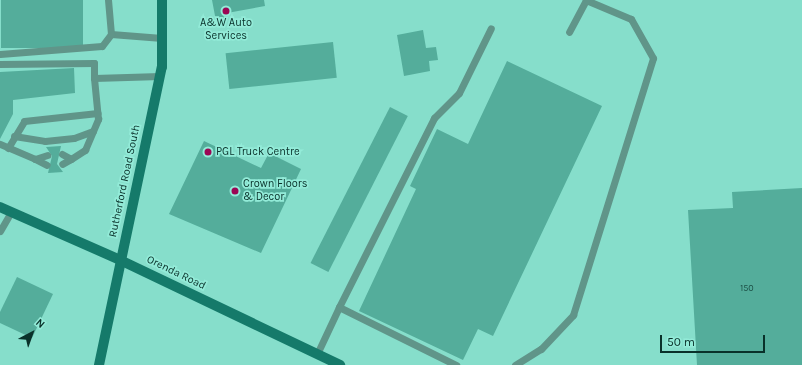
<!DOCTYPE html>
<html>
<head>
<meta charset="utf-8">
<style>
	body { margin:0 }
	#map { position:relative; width:802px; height:365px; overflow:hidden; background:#86decb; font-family:Karla,sans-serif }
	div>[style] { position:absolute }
	.building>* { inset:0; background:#54ad9b; transform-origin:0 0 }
	.lane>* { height:7px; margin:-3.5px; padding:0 3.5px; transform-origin:3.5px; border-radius:3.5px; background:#609589 }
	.secondary>* { height:10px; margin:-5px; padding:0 5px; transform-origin:5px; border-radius:5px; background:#157a6a }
	.dots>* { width:11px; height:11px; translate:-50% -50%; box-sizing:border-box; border:2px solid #93ebd8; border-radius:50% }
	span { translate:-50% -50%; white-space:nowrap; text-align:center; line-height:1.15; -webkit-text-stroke:3.5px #93ebd8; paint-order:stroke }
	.number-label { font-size:9px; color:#1c5046 }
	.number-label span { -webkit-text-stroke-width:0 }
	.poi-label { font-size:11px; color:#09312a }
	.left { translate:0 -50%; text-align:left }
	.street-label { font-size:11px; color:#09312a }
	.north { position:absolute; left:12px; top:313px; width:40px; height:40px; -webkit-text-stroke:3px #93ebd8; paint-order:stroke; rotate:41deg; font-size:11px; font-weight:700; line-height:16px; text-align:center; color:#09312a }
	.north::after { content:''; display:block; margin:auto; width:14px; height:18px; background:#09312a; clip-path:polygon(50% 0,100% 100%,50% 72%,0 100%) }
	.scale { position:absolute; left:660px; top:335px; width:105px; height:18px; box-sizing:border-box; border:2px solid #09312a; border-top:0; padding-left:5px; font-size:12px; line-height:14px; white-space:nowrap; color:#09312a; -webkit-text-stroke:3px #93ebd8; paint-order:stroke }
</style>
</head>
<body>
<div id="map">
	<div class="building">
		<div style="left:1px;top:0;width:82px;height:48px"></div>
		<div style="clip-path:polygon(212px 0,264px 0,265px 6px,227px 13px,228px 18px,216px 21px)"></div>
		<div style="clip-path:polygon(423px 30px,426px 48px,436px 47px,438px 60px,429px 61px,430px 71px,404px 76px,397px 35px)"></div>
		<div style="left:333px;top:42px;width:36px;height:108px;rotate:84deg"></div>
		<div style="clip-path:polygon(507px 61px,602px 106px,493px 336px,478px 329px,463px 360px,359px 311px,416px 189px,410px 186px,437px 129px,468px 144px)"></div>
		<div style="clip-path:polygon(74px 68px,75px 93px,13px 100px,13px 114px,0 139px,0 72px)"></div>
		<div style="left:390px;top:107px;width:20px;height:175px;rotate:27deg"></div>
		<div style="clip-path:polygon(204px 141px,261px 168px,269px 153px,301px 169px,261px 253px,169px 214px)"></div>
		<div style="clip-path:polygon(61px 146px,57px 164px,63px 172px,48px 173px,52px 156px,46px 147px)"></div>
		<div style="clip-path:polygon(802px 188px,802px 365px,697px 365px,688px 210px,733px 208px,732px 192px)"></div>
		<div style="clip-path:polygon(17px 277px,53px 294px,32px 338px,0 323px,0 312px)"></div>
	</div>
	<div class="lane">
		<div style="left:111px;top:34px;width:51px;rotate:4.5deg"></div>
		<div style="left:0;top:54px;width:102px;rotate:-4.5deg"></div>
		<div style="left:102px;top:46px;width:15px;rotate:-53deg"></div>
		<div style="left:111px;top:34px;width:34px;rotate:-95deg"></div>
		<div style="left:0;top:64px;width:94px;rotate:-0.6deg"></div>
		<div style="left:94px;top:63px;width:15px;rotate:90deg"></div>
		<div style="left:14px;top:136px;width:31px;rotate:9deg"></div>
		<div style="left:45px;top:141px;width:29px;rotate:-6deg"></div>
		<div style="left:74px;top:138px;width:20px;rotate:-20deg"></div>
		<div style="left:0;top:144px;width:38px;rotate:23deg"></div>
		<div style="left:35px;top:159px;width:13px;rotate:-18deg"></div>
		<div style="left:8px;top:148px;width:31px;rotate:-59deg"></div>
		<div style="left:24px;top:121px;width:74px;rotate:-6.2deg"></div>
		<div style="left:62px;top:154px;width:10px;rotate:29deg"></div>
		<div style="left:71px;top:159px;width:10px;rotate:151deg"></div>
		<div style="left:35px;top:159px;width:13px;rotate:27deg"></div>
		<div style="left:71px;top:159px;width:17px;rotate:-33deg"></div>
		<div style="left:85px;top:150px;width:34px;rotate:-67deg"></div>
		<div style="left:98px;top:119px;width:41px;rotate:-95.6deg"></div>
		<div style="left:94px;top:78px;width:66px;rotate:-1.7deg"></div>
		<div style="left:0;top:231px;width:22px;rotate:-60deg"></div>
		<div style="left:339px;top:307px;width:212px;rotate:-63.3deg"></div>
		<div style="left:434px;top:118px;width:35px;rotate:-45deg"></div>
		<div style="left:459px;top:93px;width:72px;rotate:-63.8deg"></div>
		<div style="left:317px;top:354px;width:52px;rotate:-64.9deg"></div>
		<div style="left:339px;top:307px;width:131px;rotate:26.4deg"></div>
		<div style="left:515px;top:365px;width:31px;rotate:-32deg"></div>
		<div style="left:541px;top:349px;width:47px;rotate:-46.7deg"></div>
		<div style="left:573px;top:315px;width:269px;rotate:-72.7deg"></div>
		<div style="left:653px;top:58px;width:45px;rotate:-119.4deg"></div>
		<div style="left:631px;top:19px;width:49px;rotate:-157.1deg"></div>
		<div style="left:586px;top:0;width:36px;rotate:118deg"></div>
	</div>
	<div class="secondary">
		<div style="left:0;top:207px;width:131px;rotate:23.8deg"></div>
		<div style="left:120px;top:260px;width:244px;rotate:25.5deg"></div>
		<div style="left:99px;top:365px;width:305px;rotate:-78.1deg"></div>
		<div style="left:162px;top:67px;width:67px;rotate:-90deg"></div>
	</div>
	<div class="dots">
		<div style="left:226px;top:11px;background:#9b0654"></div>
		<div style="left:208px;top:152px;background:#9b0654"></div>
		<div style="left:235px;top:191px;background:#9b0654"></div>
	</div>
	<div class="number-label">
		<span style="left:747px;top:288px">150</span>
	</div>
	<div class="poi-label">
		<span style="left:226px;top:30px">A&amp;W Auto<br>Services</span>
		<span class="left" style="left:216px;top:152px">PGL Truck Centre</span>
		<span class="left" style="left:243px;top:191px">Crown Floors<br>&amp; Decor</span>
	</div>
	<div class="street-label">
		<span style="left:125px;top:181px;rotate:-78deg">Rutherford Road South</span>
		<span style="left:176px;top:273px;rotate:26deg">Orenda Road</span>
	</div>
	<div class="north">N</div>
	<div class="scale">50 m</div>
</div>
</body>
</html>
